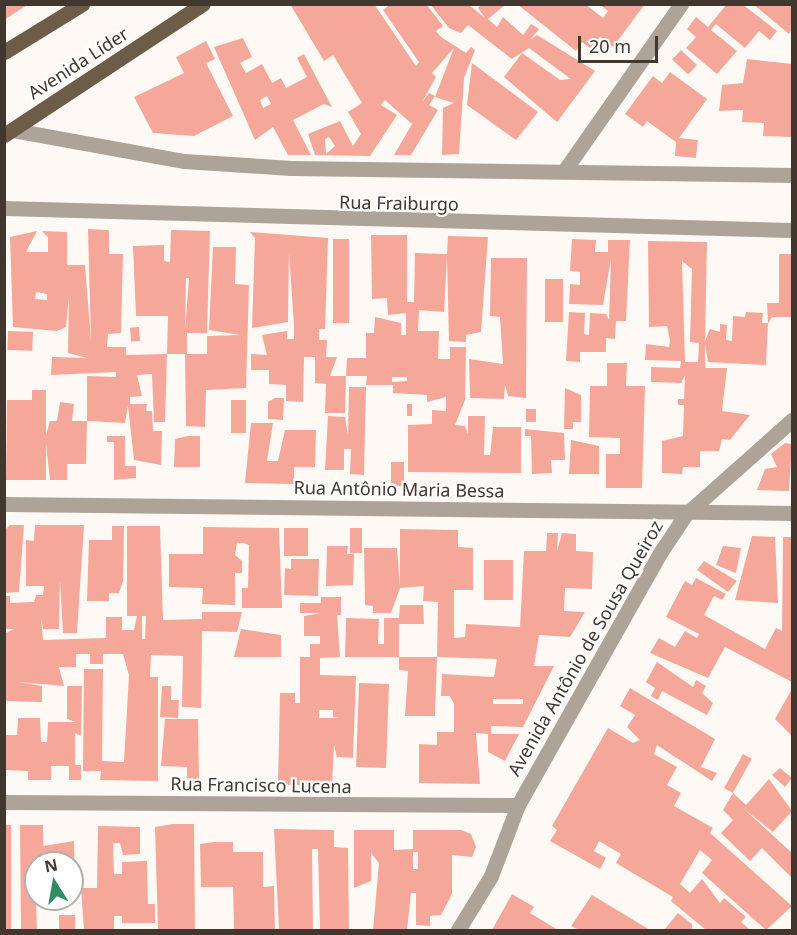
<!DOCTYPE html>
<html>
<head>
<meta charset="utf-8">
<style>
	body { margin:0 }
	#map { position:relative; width:797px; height:935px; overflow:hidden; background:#fff9f5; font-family:"Noto Sans",sans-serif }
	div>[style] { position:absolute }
	.building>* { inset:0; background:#f5a799; transform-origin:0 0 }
	.minor>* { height:15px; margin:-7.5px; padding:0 7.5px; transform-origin:7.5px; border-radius:7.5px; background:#ada398 }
	.primary>* { height:15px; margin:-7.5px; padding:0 7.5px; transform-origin:7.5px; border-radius:7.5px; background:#6d5c48 }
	span { translate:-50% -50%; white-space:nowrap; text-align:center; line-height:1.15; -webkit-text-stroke:4.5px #fff; paint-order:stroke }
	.street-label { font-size:18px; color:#42372e }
	.frame { position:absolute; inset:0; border:6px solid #42372e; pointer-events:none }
	.north { position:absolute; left:24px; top:851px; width:60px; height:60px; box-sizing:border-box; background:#fff; border:2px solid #b3afab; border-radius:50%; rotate:349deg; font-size:16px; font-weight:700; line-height:24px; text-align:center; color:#42372e }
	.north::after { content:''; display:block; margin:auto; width:21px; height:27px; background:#318d64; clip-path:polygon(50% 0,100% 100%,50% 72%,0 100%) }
	.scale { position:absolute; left:578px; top:36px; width:80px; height:27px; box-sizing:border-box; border:3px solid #42372e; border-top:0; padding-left:8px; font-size:18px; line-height:21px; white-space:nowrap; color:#42372e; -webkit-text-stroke:4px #fff; paint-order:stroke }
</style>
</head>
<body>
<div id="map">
	<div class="building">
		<div style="clip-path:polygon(4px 4px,29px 4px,4px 20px)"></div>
		<div style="clip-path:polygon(evenodd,290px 4px,374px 4px,416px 66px,419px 62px,383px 10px,391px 4px,426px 4px,443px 26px,436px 31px,441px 37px,466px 53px,471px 47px,475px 50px,464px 78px,459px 154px,442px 155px,443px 108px,454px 103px,435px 97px,454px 48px,432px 73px,436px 77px,422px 102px,429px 93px,435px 96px,429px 105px,438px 110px,411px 155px,394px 155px,412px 124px,385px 100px,381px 105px,397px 115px,370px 156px,315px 155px,308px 134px,340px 121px,353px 146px,361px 134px,348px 112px,362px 103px,333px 55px,324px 61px,290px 4px,329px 137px,335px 146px,326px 154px,325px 139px,329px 137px)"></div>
		<div style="clip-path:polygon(430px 4px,468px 4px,485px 18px,478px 8px,482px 4px,506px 4px,488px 19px,497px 27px,503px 17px,523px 35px,531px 24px,539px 29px,530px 40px,537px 35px,595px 71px,557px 122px,504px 77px,522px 53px,560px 80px,571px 79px,529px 48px,512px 59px,468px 25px,461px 33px,449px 28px)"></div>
		<div style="clip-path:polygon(517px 4px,585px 4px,603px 18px,608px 11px,599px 4px,645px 4px,613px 47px,600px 37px,590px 48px,582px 42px,576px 51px)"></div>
		<div style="clip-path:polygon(727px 4px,742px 4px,777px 31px,770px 40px,759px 31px,745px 48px,716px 24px,711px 30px,737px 51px,717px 74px,686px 48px,696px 37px,687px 29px,696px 17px,708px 27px)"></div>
		<div style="clip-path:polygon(753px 4px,792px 4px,792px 29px,789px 34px)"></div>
		<div style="clip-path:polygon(evenodd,243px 38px,252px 57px,240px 63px,246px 73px,262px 64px,272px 83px,281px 78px,286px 88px,307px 77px,297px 58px,304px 54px,332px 107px,324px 104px,293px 120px,311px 155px,288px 155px,273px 127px,255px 140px,214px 47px,243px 38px,267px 96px,271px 104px,263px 108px,260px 100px,267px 96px)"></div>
		<div style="clip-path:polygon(206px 41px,215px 59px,206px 63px,233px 116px,194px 136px,153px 133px,134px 97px,184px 73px,176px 57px)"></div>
		<div style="left:681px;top:50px;width:22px;height:13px;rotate:43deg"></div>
		<div style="clip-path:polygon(747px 59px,792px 64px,792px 137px,763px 136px,764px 123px,742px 122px,743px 110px,719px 111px,722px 85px,743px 83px)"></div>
		<div style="clip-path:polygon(472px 63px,538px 112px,516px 140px,467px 105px)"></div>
		<div style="clip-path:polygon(670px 72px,707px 99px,679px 138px,698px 140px,696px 158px,675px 156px,676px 142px,647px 121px,643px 127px,625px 114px,653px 76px,662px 83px)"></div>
		<div style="clip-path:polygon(evenodd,88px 229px,109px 230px,109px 254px,123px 254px,121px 333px,108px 334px,107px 347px,126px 347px,126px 355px,167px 354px,165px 422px,154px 422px,152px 374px,137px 375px,142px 396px,130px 397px,130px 404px,147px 404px,146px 411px,152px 411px,153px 431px,162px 431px,161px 465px,134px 460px,128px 406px,125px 423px,87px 421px,87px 376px,116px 377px,116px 372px,51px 375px,52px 357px,87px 358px,68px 353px,69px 296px,66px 327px,57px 331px,13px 327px,10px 237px,37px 231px,26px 252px,48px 252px,48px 237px,42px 231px,67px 232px,67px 265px,85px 265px,91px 341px,88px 229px,36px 292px,47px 294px,47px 300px,35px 299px,36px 292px)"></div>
		<div style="clip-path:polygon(evenodd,171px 230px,210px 231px,207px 333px,187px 333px,187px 354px,167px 354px,168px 316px,136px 316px,133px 246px,164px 245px,164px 261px,170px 262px,171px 230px,186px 278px,189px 278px,185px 330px,186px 278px)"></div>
		<div style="clip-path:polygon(250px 232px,328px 238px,325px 329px,319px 329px,319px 340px,327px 340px,326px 357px,337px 357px,330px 376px,346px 376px,345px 413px,325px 413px,326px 384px,315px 383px,315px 357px,304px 357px,303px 402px,286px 401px,286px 385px,269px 384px,269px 370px,251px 370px,251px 354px,267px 355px,262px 335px,287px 331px,287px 339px,294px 339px,294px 325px,289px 253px,288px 322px,252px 328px,255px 238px)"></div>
		<div style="clip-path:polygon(evenodd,371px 235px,407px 235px,407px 302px,414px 302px,415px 253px,447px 254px,448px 236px,488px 237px,481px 332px,466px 335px,466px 342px,449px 341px,447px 257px,444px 312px,419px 310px,418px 331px,439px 331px,438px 359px,450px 359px,450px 347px,466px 347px,465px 400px,455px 425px,465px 426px,468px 434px,468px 416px,485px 416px,484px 455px,490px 455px,493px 427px,521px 427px,521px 473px,408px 472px,408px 425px,432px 424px,432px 410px,446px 411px,446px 397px,427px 402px,427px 395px,393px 393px,393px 385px,366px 385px,367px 376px,346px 376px,347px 358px,366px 358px,366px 333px,374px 333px,375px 317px,401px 323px,401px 335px,406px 335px,406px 313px,388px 315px,387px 298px,372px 299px,371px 235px,392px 377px,407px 377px,407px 381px,392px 382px,392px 377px)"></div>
		<div style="left:333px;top:239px;width:16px;height:84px"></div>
		<div style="clip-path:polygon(572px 239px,596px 240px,595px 252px,608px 252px,608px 240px,630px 240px,626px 321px,616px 321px,615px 339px,606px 338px,606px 352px,580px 352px,580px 362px,566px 361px,569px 312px,585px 313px,584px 334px,589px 335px,590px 313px,606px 314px,609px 320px,611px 259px,603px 305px,569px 304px,570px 284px,580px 285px,580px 272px,570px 271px)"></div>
		<div style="clip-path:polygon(evenodd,648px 241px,707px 242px,705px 341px,710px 329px,720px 332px,720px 324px,727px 325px,726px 340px,732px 341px,733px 316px,745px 317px,746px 312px,763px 313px,762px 323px,768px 323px,766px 365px,708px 362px,705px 344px,705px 368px,727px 368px,722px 411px,750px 415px,730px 440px,722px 439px,719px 451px,700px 451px,700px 467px,683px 467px,682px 474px,662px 473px,662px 441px,683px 436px,684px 405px,678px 405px,678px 399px,684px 399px,685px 376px,681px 383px,651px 382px,651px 367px,680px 368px,681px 361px,645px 360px,646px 344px,669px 347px,670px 340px,667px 326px,649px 327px,648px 241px,682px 261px,692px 269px,690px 342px,699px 343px,698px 362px,685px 362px,682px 261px)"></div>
		<div style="clip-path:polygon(213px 247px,236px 247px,235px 284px,249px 285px,246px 388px,206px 390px,205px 427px,186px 426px,185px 354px,207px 354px,207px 336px,240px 335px,209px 330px)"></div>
		<div style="clip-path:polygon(779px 254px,792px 254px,792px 317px,772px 317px,768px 324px,767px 303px,779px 303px)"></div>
		<div style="clip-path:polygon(491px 258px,527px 258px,526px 398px,508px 396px,505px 385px,504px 399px,470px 398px,469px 359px,503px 364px,500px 317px,490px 316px)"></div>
		<div style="left:545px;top:279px;width:18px;height:43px"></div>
		<div style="left:139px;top:327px;width:14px;height:9px;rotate:86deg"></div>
		<div style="left:8px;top:331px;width:25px;height:19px;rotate:2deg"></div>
		<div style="clip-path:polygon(607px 363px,627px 363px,626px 386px,645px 386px,642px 488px,606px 488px,606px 454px,620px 454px,620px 438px,589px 437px,590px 386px,607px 386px)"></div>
		<div style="clip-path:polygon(349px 387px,366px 387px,364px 475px,350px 474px,351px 449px,344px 449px,344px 470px,325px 470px,328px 416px,345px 417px,348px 435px)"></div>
		<div style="clip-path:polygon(565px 388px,581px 395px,581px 422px,573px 422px,573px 429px,564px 429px)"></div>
		<div style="clip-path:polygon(32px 390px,46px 390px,46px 435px,50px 421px,57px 421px,60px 402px,74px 404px,72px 421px,87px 421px,86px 464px,67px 464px,67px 480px,50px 480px,46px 444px,46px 480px,6px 480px,7px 400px,32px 400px)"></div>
		<div style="clip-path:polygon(275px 398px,284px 398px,283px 420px,268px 419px,268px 402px)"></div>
		<div style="left:231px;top:400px;width:15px;height:33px"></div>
		<div style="left:407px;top:404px;width:5px;height:12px"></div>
		<div style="left:526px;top:409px;width:10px;height:13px"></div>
		<div style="clip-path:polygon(251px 423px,273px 423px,267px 461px,278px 461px,285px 430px,316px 430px,315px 467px,294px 467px,294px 484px,245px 483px)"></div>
		<div style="clip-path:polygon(525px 429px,564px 433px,565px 460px,551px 460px,552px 473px,532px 474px,531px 436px,525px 436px)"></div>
		<div style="clip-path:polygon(107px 436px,125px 436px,125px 466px,136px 466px,136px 478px,114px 480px,114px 442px,107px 442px)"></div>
		<div style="clip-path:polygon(188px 436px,200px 436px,200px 467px,174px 467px,175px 439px)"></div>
		<div style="clip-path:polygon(571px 440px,599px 446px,599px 474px,569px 474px)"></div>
		<div style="clip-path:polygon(785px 443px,792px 444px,789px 491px,757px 490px,765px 469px,777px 467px,771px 454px)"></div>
		<div style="left:391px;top:462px;width:13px;height:24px"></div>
		<div style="clip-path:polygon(10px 525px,24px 525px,19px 592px,4px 593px,5px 530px)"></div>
		<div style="clip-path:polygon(evenodd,35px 525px,84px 525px,77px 633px,63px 633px,60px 580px,59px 629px,43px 629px,41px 617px,43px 640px,106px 638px,106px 617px,122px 617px,122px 630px,134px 630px,137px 616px,127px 616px,127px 526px,160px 526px,163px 620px,202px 619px,202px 612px,242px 612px,237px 632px,202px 631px,201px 708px,182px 707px,183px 656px,151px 655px,150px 677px,158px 677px,158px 781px,100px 780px,101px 771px,83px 771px,84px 669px,103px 669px,102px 761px,124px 762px,129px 675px,123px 654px,103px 654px,103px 664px,90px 664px,90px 654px,76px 654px,76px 667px,59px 667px,64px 686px,18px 682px,42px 686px,42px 702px,4px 701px,4px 634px,14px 629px,4px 629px,4px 596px,10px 596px,10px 603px,34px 602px,36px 595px,43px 595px,44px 586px,26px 586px,26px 540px,34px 541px,35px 525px,142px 616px,146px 616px,145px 639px,142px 639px,142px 616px)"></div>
		<div style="clip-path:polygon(112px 526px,124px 526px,123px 581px,119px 593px,109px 593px,109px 601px,87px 601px,89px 540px,112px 540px)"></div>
		<div style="clip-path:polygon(203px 527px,279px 528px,282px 608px,242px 608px,242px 588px,248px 588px,249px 545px,243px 543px,237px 543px,235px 555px,242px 561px,242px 573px,235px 573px,235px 605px,202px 604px,203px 588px,169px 587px,169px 554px,203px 554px)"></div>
		<div style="left:284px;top:528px;width:24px;height:28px"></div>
		<div style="left:362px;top:528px;width:25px;height:12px;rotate:90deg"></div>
		<div style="clip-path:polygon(evenodd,400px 529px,458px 530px,458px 547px,473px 548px,473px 590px,454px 590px,454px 638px,465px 637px,466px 624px,520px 627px,524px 551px,546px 551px,547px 533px,558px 533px,557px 551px,562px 533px,576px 534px,576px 551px,593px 552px,592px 589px,565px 588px,564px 611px,585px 612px,570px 637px,539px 635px,534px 666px,554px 666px,523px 727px,491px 726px,491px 734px,519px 734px,505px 761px,488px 752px,488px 734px,476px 733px,480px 784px,419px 783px,419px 744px,437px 745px,437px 732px,454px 732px,454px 704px,450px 696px,441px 696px,442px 674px,494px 677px,497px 659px,437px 657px,438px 602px,423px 601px,424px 586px,400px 588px,391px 613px,373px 613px,373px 606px,365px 605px,364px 548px,397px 548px,400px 586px,400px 529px,493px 699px,523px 699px,523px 704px,493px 704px,493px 699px)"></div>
		<div style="clip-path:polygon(752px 536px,775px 537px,778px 603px,735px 600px)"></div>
		<div style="clip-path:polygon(783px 537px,792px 537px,792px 682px,725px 647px,708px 678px,650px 653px,659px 638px,675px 647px,685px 631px,697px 638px,699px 634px,666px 617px,685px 581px,692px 585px,696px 578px,726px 594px,722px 600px,714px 596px,704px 615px,765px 649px,776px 628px,782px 631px)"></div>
		<div style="clip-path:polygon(327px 546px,348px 546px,347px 554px,354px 554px,353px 585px,326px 586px)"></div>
		<div style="clip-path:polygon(723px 546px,741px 548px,736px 573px,716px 565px)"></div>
		<div style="clip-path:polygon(291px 559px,319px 559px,318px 596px,284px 595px,285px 568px,291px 569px)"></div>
		<div style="left:484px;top:560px;width:29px;height:40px"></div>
		<div style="clip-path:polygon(704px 561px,737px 581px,728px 592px,697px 570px)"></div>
		<div style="clip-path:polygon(evenodd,321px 597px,341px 597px,341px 615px,337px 615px,340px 657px,320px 658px,320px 675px,356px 676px,353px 758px,337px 757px,334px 745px,332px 785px,278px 785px,280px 693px,295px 693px,295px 703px,300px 703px,300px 657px,310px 657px,310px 644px,320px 644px,320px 636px,304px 636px,304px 616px,321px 613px,300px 613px,300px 603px,321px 603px,321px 597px,319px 710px,333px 710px,333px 717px,340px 718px,319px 718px,319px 710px)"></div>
		<div style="clip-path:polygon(400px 605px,423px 605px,424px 624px,399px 624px,399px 657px,345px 657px,346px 618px,379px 619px,378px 644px,384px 644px,384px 618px,399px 618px)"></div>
		<div style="clip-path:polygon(241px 629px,281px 635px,281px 657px,234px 657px)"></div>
		<div style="clip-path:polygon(399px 657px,437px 657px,435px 716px,405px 716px,408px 671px,399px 670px)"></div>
		<div style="clip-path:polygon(657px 662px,693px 687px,696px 680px,706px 686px,702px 693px,713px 703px,707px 715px,662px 691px,658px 700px,651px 696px,655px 688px,646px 682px)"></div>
		<div style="left:359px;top:683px;width:30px;height:84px;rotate:2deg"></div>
		<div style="clip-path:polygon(67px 686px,82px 686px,81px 736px,75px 733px,75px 765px,81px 765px,81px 780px,69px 780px,69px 766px,51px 766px,51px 780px,28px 780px,28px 771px,5px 770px,4px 735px,17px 735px,18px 718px,40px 718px,41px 742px,47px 742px,48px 722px,76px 722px,67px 719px)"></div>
		<div style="clip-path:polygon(162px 686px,171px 686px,171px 700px,179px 700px,178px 718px,160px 717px)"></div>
		<div style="clip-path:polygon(630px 688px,715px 739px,701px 767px,717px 773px,712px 781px,657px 745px,654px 754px,677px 767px,667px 785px,681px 793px,674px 806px,713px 828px,710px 833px,792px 906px,766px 930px,702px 873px,712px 860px,700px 850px,680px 884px,690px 893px,702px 879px,720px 903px,724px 898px,746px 917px,741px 922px,750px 930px,706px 930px,671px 901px,673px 897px,616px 863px,621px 854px,599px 841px,594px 851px,606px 858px,600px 869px,550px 841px,557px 830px,552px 826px,608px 728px,633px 743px,640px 740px,627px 727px,635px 715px,620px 706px)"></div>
		<div style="clip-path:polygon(792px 689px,792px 736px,775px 719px)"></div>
		<div style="clip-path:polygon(165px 719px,198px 719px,199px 781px,187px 781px,187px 767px,161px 766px)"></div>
		<div style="left:743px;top:754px;width:10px;height:39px;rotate:29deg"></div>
		<div style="clip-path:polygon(780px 768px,792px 778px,785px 787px,772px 775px)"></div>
		<div style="clip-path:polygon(769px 779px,792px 811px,773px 832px,744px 809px,792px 853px,792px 878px,762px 848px,750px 861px,721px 833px,733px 820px,723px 810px,733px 793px,746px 805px)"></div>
		<div style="clip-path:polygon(173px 824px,194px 824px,195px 930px,158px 930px,155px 827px)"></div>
		<div style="left:4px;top:825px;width:7px;height:105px"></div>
		<div style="clip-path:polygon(20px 825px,43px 825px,43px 846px,74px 841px,75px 901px,72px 863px,35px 862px,37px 930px,21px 930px)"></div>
		<div style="clip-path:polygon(98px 826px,140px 827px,140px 854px,123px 855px,120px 843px,113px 843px,114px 874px,122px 874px,122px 862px,147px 861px,148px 904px,155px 904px,155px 923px,122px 923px,122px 916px,114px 916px,114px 930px,84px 930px,81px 888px,97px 888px)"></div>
		<div style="clip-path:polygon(274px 829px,334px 830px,334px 847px,348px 848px,349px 930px,320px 930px,318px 849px,312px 849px,313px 930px,279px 930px)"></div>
		<div style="clip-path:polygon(evenodd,354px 830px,394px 830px,394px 850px,413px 849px,413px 830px,461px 830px,471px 834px,476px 847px,472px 857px,452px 855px,452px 894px,441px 915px,430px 916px,430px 926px,416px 925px,416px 893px,411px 893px,407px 930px,373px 930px,379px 863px,371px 853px,371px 881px,354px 888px,354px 830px,413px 852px,418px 852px,418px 869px,413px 869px,413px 852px)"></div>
		<div style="clip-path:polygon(214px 842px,233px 842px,233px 852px,263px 852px,263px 887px,274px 886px,275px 930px,234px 930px,233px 887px,201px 887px,200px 844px)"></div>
		<div style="clip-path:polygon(512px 894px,534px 907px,530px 913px,558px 930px,492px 930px)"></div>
		<div style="clip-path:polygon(592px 895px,650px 930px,579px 930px,571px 926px)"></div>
		<div style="clip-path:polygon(678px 913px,692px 924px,692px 930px,665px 929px)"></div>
		<div style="left:59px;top:915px;width:16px;height:15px"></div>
	</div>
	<div class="minor">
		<div style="left:13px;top:130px;width:174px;rotate:10.3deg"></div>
		<div style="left:184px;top:161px;width:107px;rotate:3.7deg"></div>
		<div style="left:291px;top:168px;width:501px;rotate:0.8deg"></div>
		<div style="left:564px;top:171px;width:204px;rotate:-55deg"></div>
		<div style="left:4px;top:208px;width:788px;rotate:1.6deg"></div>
		<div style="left:4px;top:504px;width:788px;rotate:0.65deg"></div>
		<div style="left:4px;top:802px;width:514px;rotate:0.33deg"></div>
		<div style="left:458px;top:930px;width:63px;rotate:-58.6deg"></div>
		<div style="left:491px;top:876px;width:76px;rotate:-69.2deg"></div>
		<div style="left:518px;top:805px;width:289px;rotate:-60.6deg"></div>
		<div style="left:660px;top:553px;width:47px;rotate:-56.3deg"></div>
		<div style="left:686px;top:514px;width:142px;rotate:-41.6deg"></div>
	</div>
	<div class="primary">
		<div style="left:4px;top:52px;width:92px;rotate:-31.6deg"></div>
		<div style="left:4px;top:135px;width:238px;rotate:-33.4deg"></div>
	</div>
	<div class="street-label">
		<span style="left:78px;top:63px;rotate:-33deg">Avenida Líder</span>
		<span style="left:399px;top:203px;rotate:1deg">Rua Fraiburgo</span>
		<span style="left:399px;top:489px;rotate:1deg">Rua Antônio Maria Bessa</span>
		<span style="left:585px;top:648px;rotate:-60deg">Avenida Antônio de Sousa Queiroz</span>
		<span style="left:261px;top:785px;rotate:1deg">Rua Francisco Lucena</span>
	</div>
	<div class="frame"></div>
	<div class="north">N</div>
	<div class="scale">20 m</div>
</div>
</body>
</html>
